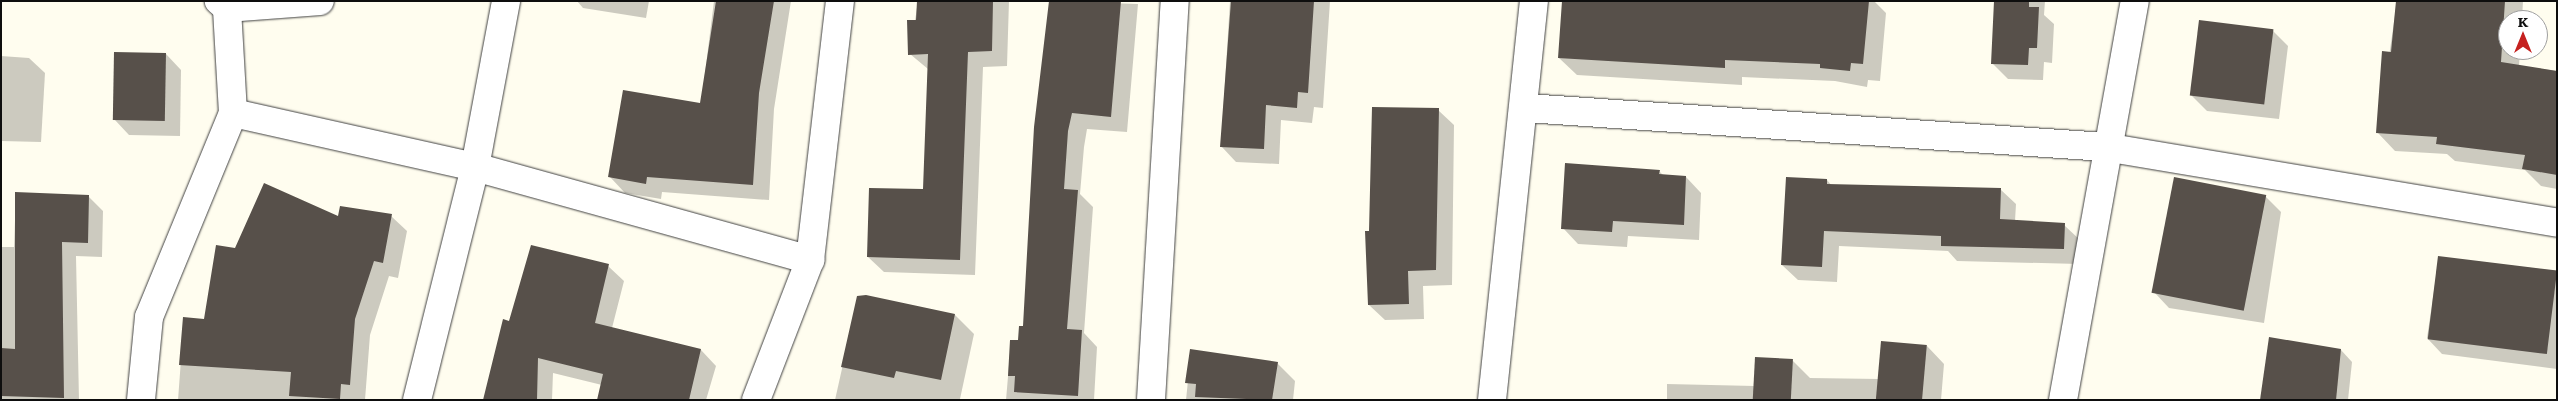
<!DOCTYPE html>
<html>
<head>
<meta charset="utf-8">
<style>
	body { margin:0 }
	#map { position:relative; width:2558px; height:401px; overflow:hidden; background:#fffdef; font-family:Literata,serif }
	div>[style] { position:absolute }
	.shadow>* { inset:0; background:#0003 }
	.building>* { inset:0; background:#57504a; transform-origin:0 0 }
	.roads { filter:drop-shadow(0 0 1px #414141) drop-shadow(0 0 1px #414141) }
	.minor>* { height:28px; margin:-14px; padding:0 14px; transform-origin:14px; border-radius:14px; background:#fff }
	span { translate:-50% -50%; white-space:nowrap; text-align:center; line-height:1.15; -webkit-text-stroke:5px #fff; paint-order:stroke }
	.frame { position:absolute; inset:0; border:2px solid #0e0e0e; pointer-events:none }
	.north { position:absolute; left:2498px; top:10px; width:50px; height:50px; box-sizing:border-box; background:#fff; border:1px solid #9f9f9f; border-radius:50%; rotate:0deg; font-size:14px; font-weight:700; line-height:20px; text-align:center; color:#0e0e0e }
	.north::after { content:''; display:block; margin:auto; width:18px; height:22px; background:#c5211f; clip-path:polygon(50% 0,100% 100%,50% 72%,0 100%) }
</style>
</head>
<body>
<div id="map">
	<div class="shadow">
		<div style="clip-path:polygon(577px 1px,649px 1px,646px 18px,583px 8px)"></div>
		<div style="clip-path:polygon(714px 1px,791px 1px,774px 109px,769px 200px,662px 192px,661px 199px,625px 193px,610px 177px,701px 105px)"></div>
		<div style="clip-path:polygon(918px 1px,1009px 1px,1007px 66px,983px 67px,975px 275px,884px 272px,868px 257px,924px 190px,928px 69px,910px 54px)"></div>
		<div style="clip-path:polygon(1050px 1px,1138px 4px,1127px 132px,1087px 129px,1084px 147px,1080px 194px,1093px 207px,1084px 333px,1097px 347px,1094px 400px,1006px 400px,1011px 341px,1019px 341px,1024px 327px)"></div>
		<div style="clip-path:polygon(1230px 1px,1330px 1px,1323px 108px,1314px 107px,1312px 123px,1281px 120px,1279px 164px,1236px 162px,1221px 146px)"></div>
		<div style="clip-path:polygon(1563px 1px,1874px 1px,1886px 13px,1880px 81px,1868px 80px,1867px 87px,1835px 81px,1742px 77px,1742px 85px,1577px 75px,1559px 58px)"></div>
		<div style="clip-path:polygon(1995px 1px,2045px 1px,2044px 15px,2054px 24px,2052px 63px,2044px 62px,2043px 80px,2008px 79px,1992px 63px)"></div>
		<div style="clip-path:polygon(2397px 1px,2523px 1px,2522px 20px,2508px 20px,2508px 50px,2520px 50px,2519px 66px,2557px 71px,2557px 189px,2541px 186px,2525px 170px,2455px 161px,2447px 154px,2395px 151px,2378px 133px)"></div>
		<div style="clip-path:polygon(2272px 30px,2288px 46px,2279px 119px,2207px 111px,2191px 95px)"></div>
		<div style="clip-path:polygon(166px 54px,181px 70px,180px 136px,129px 135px,114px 119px)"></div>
		<div style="clip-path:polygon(1px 56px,29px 58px,45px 73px,41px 142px,1px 141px)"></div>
		<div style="clip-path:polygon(1438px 110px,1454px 125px,1452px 285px,1423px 286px,1424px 319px,1385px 320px,1369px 305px,1370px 232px)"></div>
		<div style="clip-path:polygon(1659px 171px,1664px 176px,1686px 177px,1701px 193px,1699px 240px,1628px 236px,1627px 247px,1578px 244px,1563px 228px)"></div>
		<div style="clip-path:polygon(1827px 180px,1832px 186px,2000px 189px,2016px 204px,2015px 221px,2064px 225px,2080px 240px,2079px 264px,1957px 261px,1948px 251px,1839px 246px,1837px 282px,1798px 280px,1782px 265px)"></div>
		<div style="clip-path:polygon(16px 193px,88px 196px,103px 211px,102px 257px,76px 256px,79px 400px,1px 400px,1px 247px,14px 247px)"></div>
		<div style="clip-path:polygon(2265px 196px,2281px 212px,2264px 323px,2169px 308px,2154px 292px)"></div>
		<div style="clip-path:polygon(391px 216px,407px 231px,398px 278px,389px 276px,370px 335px,365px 400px,178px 400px,184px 319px,205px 321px,236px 249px,339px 218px)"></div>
		<div style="clip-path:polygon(2439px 257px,2557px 271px,2557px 369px,2442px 354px,2427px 338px)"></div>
		<div style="clip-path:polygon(608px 266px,624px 281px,612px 328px,701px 350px,716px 366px,706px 400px,598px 400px,602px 385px,553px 373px,552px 400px,488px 400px,509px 323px)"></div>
		<div style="clip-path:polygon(858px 297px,955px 315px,974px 334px,960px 399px,835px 400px)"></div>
		<div style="clip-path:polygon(2291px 342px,2341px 350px,2352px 362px,2348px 400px,2284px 400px)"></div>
		<div style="clip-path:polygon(1927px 346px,1944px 364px,1941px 400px,1667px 400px,1667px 384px,1755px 386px,1792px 360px,1810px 378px,1880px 379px)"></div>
		<div style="clip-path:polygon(1191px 351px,1277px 363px,1295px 381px,1293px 400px,1186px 400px)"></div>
	</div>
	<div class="building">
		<div style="clip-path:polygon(716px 1px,774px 1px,759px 93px,753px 185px,647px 177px,646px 184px,608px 177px,623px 90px,700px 103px)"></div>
		<div style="clip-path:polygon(917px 1px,993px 1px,992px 51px,968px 52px,960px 260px,867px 257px,869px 188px,923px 189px,928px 54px,908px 55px,907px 20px,916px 20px)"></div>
		<div style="clip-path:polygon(1049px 1px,1121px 1px,1111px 117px,1072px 113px,1068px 131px,1064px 189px,1078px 190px,1067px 329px,1082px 330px,1078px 396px,1014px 392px,1015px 376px,1008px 376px,1010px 340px,1018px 340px,1019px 326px,1023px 326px,1034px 127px)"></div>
		<div style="clip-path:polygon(1231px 1px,1314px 1px,1308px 93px,1298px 92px,1297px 108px,1266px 105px,1264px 149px,1220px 147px)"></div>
		<div style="clip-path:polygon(1562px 1px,1869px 1px,1863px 64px,1851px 63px,1850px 71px,1820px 68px,1820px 64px,1725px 60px,1725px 68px,1558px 58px)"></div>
		<div style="clip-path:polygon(1994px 1px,2029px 1px,2029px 7px,2039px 7px,2037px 48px,2029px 48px,2028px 65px,1991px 64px)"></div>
		<div style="clip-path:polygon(2396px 1px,2505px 1px,2501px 62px,2557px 71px,2557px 175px,2522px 169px,2525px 155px,2436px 144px,2437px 137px,2376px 133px,2382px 51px,2391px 52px)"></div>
		<div style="left:2199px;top:20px;width:75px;height:76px;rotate:7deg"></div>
		<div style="left:114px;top:52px;width:52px;height:68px;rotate:1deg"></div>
		<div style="clip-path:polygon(1372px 107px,1439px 108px,1436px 270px,1408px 271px,1409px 304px,1368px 305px,1365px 231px,1369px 231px)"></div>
		<div style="clip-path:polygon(1565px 163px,1660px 170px,1659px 174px,1686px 176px,1684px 225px,1613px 221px,1612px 232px,1561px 229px)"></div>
		<div style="clip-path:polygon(1786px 177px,1827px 179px,1827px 184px,2001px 188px,2000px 219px,2065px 223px,2064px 249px,1941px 246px,1941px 236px,1824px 231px,1822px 267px,1781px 265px)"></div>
		<div style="left:2174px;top:177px;width:94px;height:118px;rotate:11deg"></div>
		<div style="clip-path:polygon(264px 183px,338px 216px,340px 206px,392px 214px,383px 263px,374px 261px,355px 319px,350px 385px,341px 384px,340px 399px,289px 396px,291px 372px,179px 365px,183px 317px,204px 319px,216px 245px,235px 248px)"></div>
		<div style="clip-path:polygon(15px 192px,89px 195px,88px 243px,62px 242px,64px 398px,1px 396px,1px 348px,15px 349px)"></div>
		<div style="clip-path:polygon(531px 245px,609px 264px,595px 323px,701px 349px,689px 400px,597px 400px,603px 374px,538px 358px,537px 400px,483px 400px,503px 319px,509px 321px)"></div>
		<div style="left:2438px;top:256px;width:120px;height:84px;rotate:7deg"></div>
		<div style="clip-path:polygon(866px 295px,955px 314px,941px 380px,896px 371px,894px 378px,841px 367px,857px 296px)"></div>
		<div style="clip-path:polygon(2269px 337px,2341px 349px,2336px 400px,2260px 400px)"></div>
		<div style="left:1881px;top:341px;width:46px;height:59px;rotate:5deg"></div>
		<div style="clip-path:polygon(1190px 349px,1278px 362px,1272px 400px,1195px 397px,1196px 384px,1185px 383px)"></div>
		<div style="left:1755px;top:357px;width:38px;height:43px;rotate:3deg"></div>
	</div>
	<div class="roads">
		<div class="minor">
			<div style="left:227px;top:8px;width:93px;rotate:-4.3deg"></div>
			<div style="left:1526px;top:108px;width:580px;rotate:3.85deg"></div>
			<div style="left:2105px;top:147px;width:458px;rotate:9.5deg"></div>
			<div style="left:233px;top:113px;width:248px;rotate:12.6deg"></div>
			<div style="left:475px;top:167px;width:348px;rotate:15.5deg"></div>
			<div style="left:141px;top:400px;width:83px;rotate:-84.5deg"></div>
			<div style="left:149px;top:317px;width:221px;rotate:-67.6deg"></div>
			<div style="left:233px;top:113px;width:105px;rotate:-93.3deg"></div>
			<div style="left:227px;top:8px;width:11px;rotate:-139deg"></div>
			<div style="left:417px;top:400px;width:240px;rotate:-76deg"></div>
			<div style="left:475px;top:167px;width:169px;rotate:-79.4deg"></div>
			<div style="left:756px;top:400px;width:150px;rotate:-68.9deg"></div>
			<div style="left:810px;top:260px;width:261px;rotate:-83.4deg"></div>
			<div style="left:1151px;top:400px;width:400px;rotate:-86.6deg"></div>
			<div style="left:1492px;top:400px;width:401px;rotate:-84deg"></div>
			<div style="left:2063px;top:400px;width:405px;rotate:-79.8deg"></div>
		</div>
	</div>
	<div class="frame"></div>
	<div class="north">K</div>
</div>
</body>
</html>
